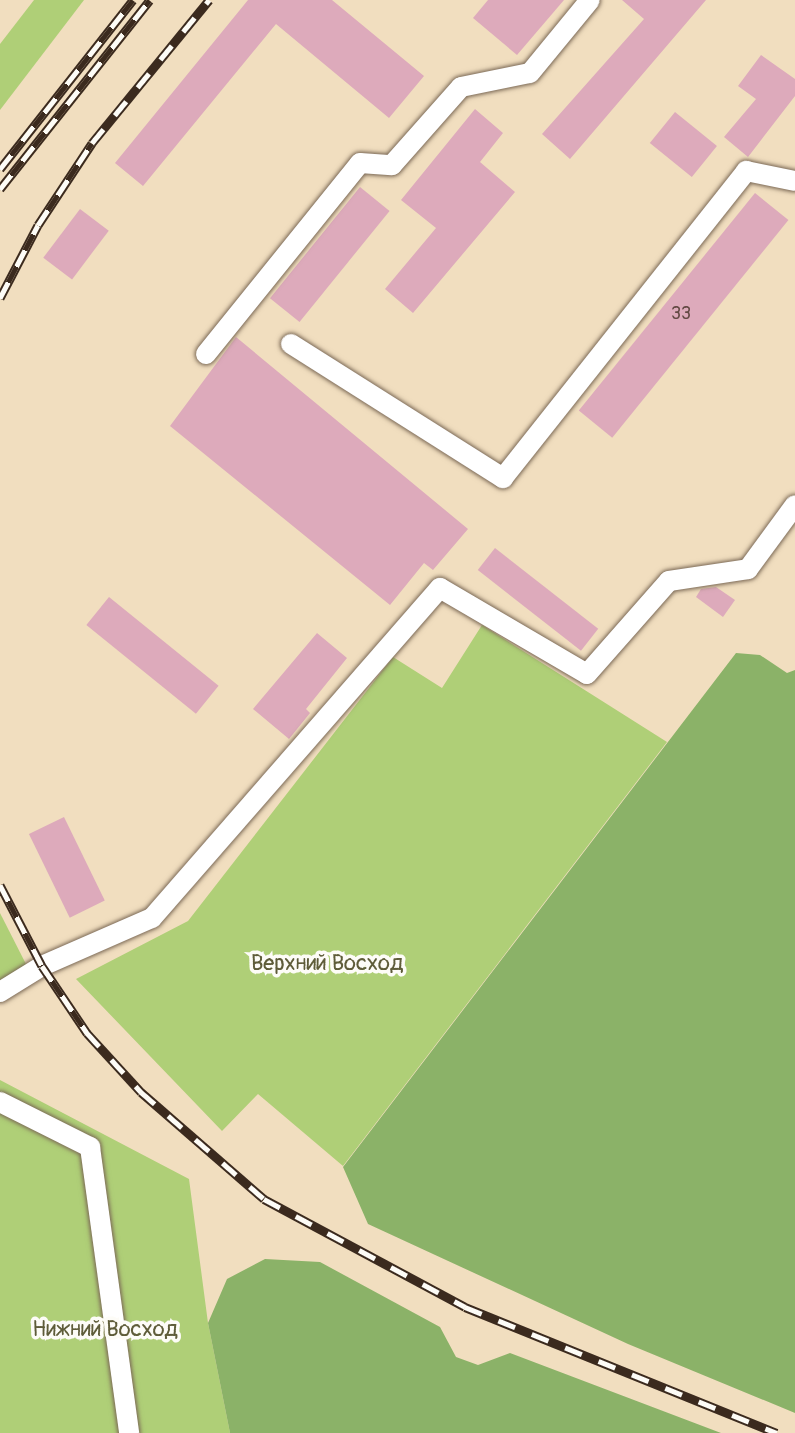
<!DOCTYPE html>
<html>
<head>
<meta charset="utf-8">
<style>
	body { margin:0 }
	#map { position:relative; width:795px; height:1433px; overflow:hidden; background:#f1debf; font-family:Pangolin,sans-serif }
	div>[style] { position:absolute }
	.green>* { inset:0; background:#afcf77 }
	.forest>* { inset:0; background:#8bb268 }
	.building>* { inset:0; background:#dab; transform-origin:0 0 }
	.roads { filter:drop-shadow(0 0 2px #7b6956) drop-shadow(0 0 2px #7b6956) }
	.minor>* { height:20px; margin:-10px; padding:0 10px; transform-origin:10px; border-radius:10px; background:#fff }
	.rail>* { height:9px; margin-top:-4.5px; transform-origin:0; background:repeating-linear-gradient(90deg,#fdfcf7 0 18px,#3b2a1e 0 36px); box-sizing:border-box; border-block:2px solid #3b2a1e }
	span { translate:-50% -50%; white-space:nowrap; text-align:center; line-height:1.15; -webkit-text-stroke:7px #fdfcf7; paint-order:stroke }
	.number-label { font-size:18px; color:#644a45 }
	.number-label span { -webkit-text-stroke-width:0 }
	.park-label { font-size:22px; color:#5e5c39 }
</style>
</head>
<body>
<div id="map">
	<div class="green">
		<div style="clip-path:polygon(34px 0,84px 0,0 110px,0 44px)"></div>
		<div style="clip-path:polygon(482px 625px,667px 742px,343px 1166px,258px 1094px,222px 1131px,76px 979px,188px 921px,393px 657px,442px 688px)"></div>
		<div style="clip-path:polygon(0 913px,29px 970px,0 987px)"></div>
		<div style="clip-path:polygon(0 1080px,189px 1179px,208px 1323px,230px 1433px,0 1433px)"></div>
	</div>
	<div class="forest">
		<div style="clip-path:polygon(736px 653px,760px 655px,787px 673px,795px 670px,795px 1413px,628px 1344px,368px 1224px,343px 1167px)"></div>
		<div style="clip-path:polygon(265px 1259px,320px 1262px,440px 1327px,456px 1357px,478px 1365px,510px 1353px,721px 1433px,230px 1433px,208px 1323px,227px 1279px)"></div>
	</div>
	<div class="building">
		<div style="clip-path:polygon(248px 0,332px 0,424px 76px,389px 118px,276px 24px,143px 186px,115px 163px)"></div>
		<div style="clip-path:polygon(488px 0,564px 0,517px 55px,473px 18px)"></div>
		<div style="clip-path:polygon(622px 0,706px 0,570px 159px,542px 134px,644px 19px)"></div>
		<div style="clip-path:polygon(761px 55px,795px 79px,795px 96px,748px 157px,724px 137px,756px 99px,738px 86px)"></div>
		<div style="clip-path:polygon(475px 109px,503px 133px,480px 162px,515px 192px,413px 313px,385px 289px,436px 228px,401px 200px)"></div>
		<div style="left:675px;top:112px;width:54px;height:40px;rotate:39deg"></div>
		<div style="left:360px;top:187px;width:38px;height:143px;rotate:39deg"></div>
		<div style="left:755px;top:193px;width:43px;height:280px;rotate:39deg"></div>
		<div style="left:80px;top:209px;width:36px;height:61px;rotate:37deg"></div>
		<div style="clip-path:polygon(236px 337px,468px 529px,433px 570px,424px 563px,390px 605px,170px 426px)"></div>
		<div style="left:495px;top:548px;width:131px;height:28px;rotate:38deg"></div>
		<div style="clip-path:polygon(716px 587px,735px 600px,723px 617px,696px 597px,701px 589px)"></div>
		<div style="left:109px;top:597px;width:141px;height:36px;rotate:39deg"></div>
		<div style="clip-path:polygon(317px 633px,347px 658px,306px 709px,310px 713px,289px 739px,253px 709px)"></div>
		<div style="left:64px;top:817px;width:93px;height:39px;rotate:64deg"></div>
	</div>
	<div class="roads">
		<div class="minor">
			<div style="left:291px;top:344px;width:251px;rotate:32.3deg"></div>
			<div style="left:503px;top:478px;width:392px;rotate:-51.6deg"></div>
			<div style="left:746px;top:171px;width:50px;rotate:11.5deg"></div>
			<div style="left:206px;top:354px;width:245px;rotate:-51.1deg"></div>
			<div style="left:360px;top:163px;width:32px;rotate:4deg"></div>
			<div style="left:392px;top:165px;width:104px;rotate:-48.5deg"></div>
			<div style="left:461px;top:87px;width:70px;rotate:-11.5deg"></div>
			<div style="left:530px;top:73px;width:94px;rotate:-50.6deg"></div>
			<div style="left:0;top:992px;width:49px;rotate:-31.8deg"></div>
			<div style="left:42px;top:966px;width:120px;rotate:-23.6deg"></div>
			<div style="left:152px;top:918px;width:438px;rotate:-48.9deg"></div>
			<div style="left:440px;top:588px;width:170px;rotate:30.3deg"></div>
			<div style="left:587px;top:674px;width:124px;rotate:-48.6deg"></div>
			<div style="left:669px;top:581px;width:80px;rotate:-8.6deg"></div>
			<div style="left:748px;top:569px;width:79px;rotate:-53.7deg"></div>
			<div style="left:0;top:1102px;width:101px;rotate:26.6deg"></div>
			<div style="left:90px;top:1147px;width:289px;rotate:82.2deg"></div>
		</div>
	</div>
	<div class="rail">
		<div style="left:0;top:169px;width:215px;rotate:-51.8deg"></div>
		<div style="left:0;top:189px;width:241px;rotate:-51.6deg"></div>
		<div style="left:0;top:298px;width:82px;rotate:-62.5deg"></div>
		<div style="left:38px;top:225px;width:98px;rotate:-56.6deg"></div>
		<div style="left:92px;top:143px;width:185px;rotate:-50.7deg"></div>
		<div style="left:0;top:885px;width:91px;rotate:62.6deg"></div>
		<div style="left:42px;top:966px;width:81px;rotate:56.1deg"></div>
		<div style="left:87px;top:1033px;width:80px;rotate:47.5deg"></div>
		<div style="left:141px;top:1092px;width:163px;rotate:41deg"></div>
		<div style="left:264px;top:1199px;width:228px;rotate:28.2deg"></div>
		<div style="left:465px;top:1307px;width:336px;rotate:22deg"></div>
	</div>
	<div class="number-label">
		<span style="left:681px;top:314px">33</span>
	</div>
	<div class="park-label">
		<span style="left:327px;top:964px">Верхний Восход</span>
		<span style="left:105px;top:1330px">Нижний Восход</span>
	</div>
</div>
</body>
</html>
